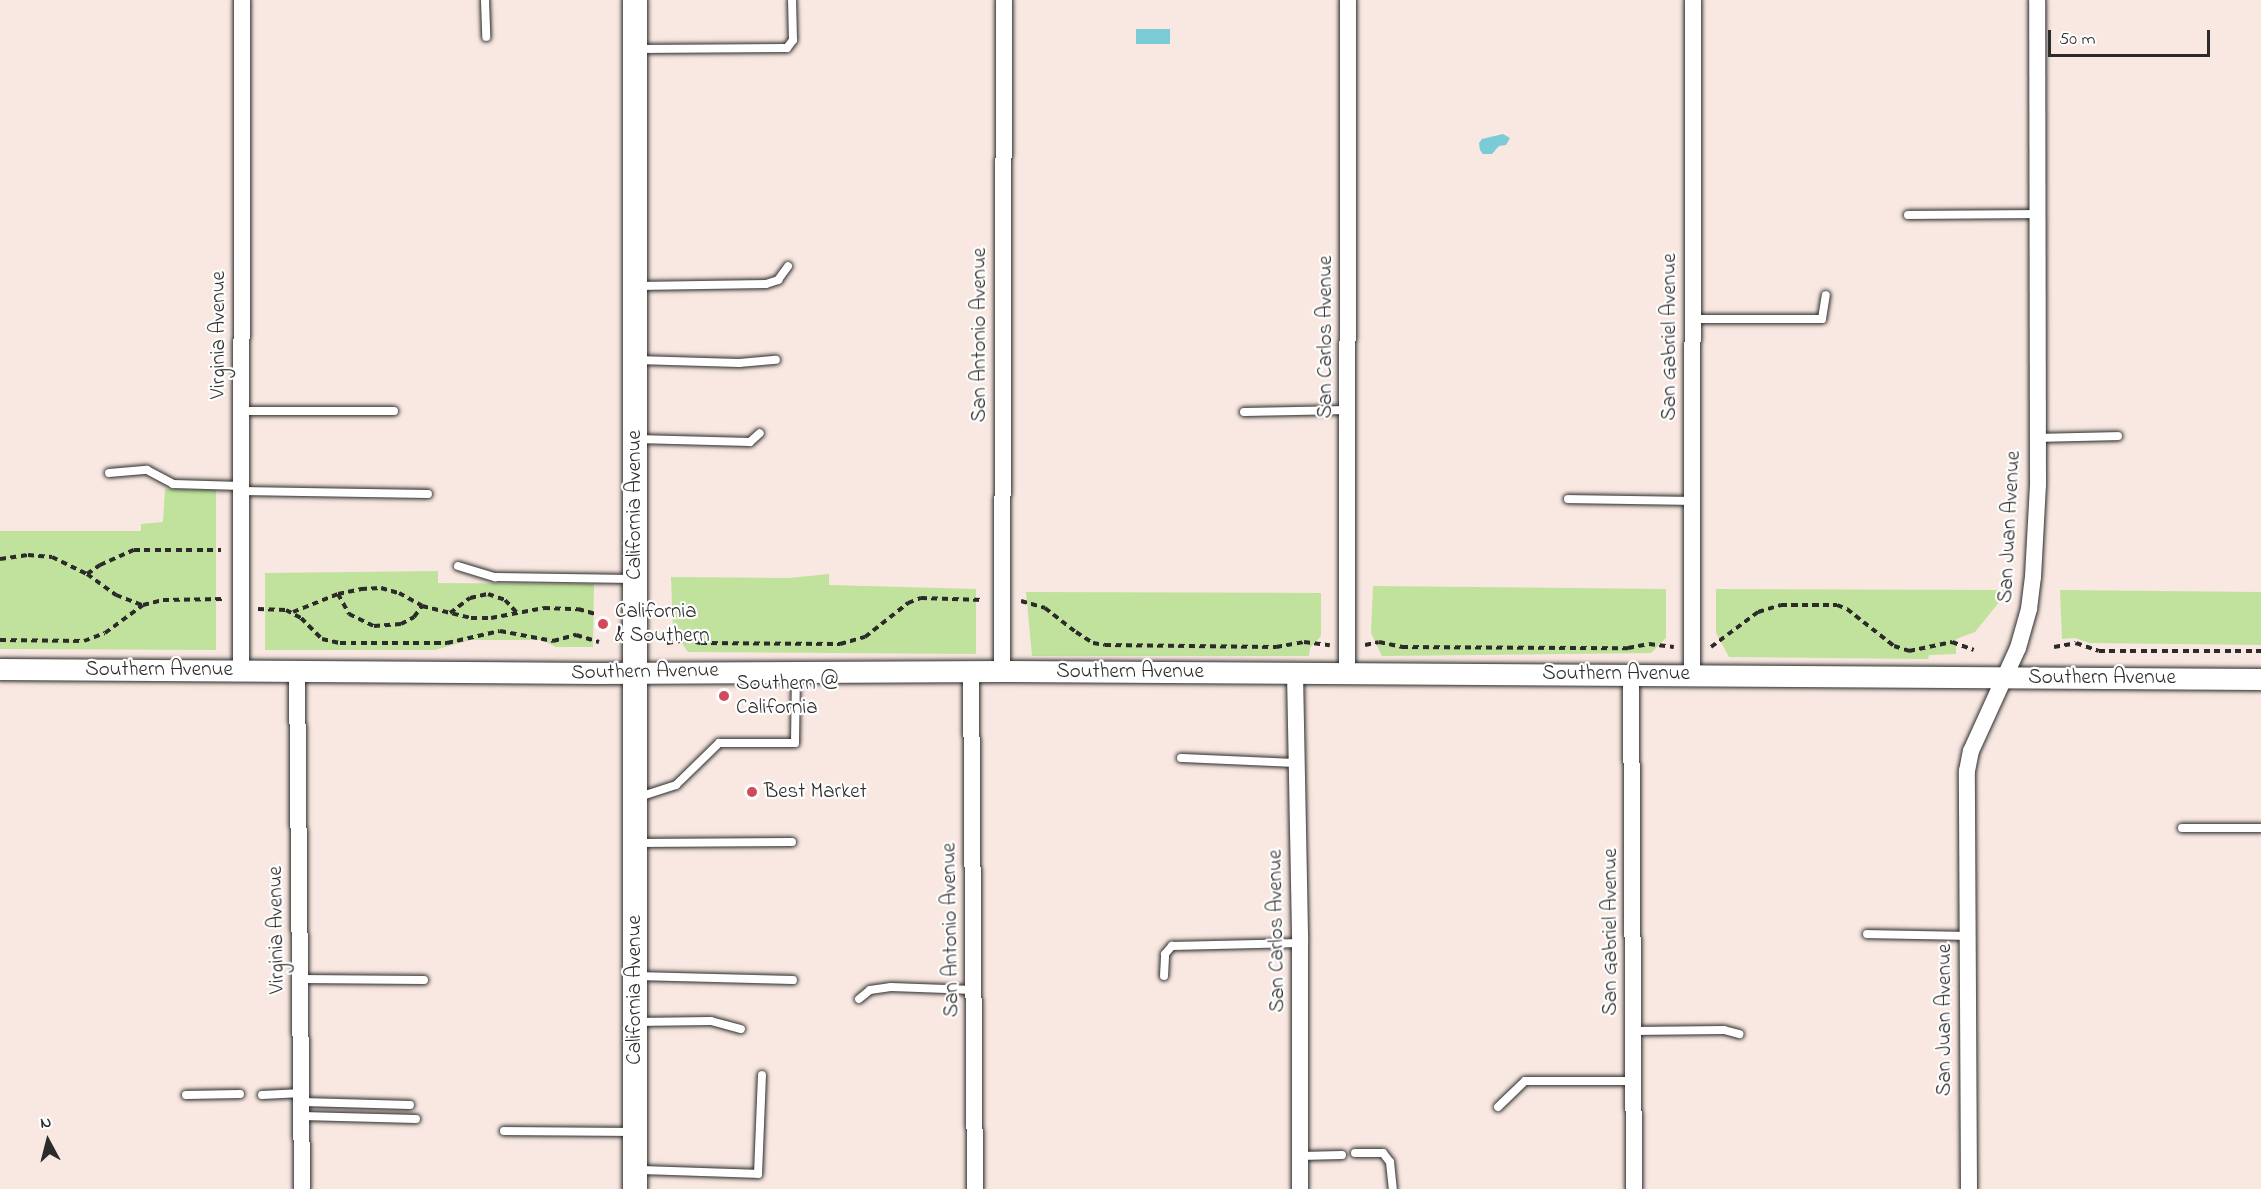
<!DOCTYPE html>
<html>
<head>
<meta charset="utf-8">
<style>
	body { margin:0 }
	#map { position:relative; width:2261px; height:1189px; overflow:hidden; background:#f8e8e1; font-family:"Indie Flower",sans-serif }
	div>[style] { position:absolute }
	.green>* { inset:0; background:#c1e29c }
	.water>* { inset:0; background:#7bcbd7; transform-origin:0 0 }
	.path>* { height:4px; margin-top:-2px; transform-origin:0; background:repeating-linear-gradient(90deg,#2b2b2b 0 6px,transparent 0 10.5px) }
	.roads { filter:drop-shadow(0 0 2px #2b2b2b) drop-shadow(0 0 2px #2b2b2b) }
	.service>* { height:8px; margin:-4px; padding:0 4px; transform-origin:4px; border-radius:4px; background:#fff }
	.minor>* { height:16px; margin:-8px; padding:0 8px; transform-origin:8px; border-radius:8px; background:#fff }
	.tertiary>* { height:21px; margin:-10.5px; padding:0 10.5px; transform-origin:10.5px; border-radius:10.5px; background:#fff }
	.secondary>* { height:24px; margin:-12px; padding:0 12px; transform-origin:12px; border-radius:12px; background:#fff }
	.dots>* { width:16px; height:16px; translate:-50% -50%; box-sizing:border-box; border:3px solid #fff; border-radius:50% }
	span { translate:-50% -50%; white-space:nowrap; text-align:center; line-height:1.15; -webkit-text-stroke:4.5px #fff; paint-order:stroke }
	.street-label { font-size:21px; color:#2b2b2b }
	.poi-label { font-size:21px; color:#2b2b2b }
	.left { translate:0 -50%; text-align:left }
	.north { position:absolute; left:18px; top:1111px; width:60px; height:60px; -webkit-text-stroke:4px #fff; paint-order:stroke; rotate:353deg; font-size:16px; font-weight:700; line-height:24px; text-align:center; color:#2b2b2b }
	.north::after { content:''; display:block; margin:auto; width:21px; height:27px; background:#2b2b2b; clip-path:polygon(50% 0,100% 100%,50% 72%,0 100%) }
	.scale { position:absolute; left:2048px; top:30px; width:162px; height:27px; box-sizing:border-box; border:3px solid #2b2b2b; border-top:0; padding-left:8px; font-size:18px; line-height:21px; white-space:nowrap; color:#2b2b2b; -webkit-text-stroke:4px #fff; paint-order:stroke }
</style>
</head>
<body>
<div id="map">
	<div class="green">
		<div style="clip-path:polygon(165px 489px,216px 490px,216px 650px,0 649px,0 531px,141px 531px,141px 524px,163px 522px)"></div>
		<div style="clip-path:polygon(438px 571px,438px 583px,594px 584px,593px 647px,556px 647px,542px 640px,470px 640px,435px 650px,265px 650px,265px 573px)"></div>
		<div style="clip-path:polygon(829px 574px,829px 585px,976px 589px,976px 654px,688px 652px,673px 631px,671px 577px,789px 578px)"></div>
		<div style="clip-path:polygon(1373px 586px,1666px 589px,1666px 638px,1651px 653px,1382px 656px,1371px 633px)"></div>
		<div style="clip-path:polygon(1716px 589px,2009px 590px,1975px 632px,1956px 639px,1956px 654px,1929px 655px,1928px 659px,1729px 657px,1716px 633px)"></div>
		<div style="clip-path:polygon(2060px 590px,2261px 592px,2261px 645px,2089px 643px,2075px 638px,2062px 639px)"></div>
		<div style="clip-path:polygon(1026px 592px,1321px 593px,1321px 636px,1310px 648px,1309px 656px,1032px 656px)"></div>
	</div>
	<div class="water">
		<div style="left:1170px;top:29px;width:15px;height:34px;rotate:90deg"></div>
		<div style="clip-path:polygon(1503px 134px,1510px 138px,1506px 145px,1499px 146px,1492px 154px,1483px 154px,1480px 150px,1479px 143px,1482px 139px)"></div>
	</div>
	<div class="path">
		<div style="left:0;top:559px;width:28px;rotate:-8deg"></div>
		<div style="left:28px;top:555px;width:24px;rotate:5deg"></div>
		<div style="left:52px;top:557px;width:39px;rotate:26deg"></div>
		<div style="left:87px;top:574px;width:36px;rotate:36deg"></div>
		<div style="left:116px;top:595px;width:28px;rotate:21deg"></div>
		<div style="left:87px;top:574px;width:16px;rotate:-35deg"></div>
		<div style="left:100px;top:565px;width:37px;rotate:-24deg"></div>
		<div style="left:134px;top:550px;width:87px"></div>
		<div style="left:338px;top:594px;width:23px;rotate:61deg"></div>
		<div style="left:349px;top:614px;width:28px;rotate:26deg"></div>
		<div style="left:374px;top:626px;width:27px;rotate:-4deg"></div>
		<div style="left:401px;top:624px;width:15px;rotate:-28deg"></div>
		<div style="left:414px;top:617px;width:14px;rotate:-54deg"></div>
		<div style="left:1021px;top:601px;width:25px;rotate:16deg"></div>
		<div style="left:1045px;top:608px;width:39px;rotate:38deg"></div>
		<div style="left:1076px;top:632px;width:20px;rotate:33deg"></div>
		<div style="left:1093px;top:643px;width:12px;rotate:9deg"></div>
		<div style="left:1105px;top:645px;width:171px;rotate:0.7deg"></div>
		<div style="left:1276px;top:647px;width:28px;rotate:-10deg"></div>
		<div style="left:1304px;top:642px;width:26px;rotate:7deg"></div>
		<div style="left:258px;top:609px;width:28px;rotate:2deg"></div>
		<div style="left:286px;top:610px;width:17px;rotate:28deg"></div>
		<div style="left:301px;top:618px;width:30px;rotate:45deg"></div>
		<div style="left:322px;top:639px;width:18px;rotate:13deg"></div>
		<div style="left:340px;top:643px;width:107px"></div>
		<div style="left:447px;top:643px;width:54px;rotate:-12.8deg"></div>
		<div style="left:500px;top:631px;width:54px;rotate:10.7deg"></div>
		<div style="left:553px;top:641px;width:24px;rotate:-15deg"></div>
		<div style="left:576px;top:635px;width:24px;rotate:17deg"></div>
		<div style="left:293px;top:612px;width:48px;rotate:-21.8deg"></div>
		<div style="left:338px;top:594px;width:24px;rotate:-12deg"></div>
		<div style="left:361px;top:589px;width:20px;rotate:-3deg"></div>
		<div style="left:381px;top:588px;width:19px;rotate:16deg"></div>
		<div style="left:399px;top:593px;width:26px;rotate:29deg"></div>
		<div style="left:422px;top:606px;width:50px;rotate:13.8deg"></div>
		<div style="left:471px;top:618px;width:20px"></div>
		<div style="left:491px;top:618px;width:54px;rotate:-10.7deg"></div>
		<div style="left:544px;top:608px;width:34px;rotate:2deg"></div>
		<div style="left:578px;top:609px;width:19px;rotate:16deg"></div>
		<div style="left:450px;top:613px;width:25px;rotate:-37deg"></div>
		<div style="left:470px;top:598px;width:18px;rotate:-13deg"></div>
		<div style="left:488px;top:594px;width:18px;rotate:19deg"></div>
		<div style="left:505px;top:600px;width:18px;rotate:47deg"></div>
		<div style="left:0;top:640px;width:84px;rotate:0.7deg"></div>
		<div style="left:84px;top:641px;width:22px;rotate:-21deg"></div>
		<div style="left:105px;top:633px;width:47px;rotate:-36.4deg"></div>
		<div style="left:143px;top:605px;width:21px;rotate:-14deg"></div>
		<div style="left:163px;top:600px;width:60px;rotate:-1deg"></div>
		<div style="left:667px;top:643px;width:18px;rotate:-9deg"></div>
		<div style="left:685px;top:640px;width:16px;rotate:11deg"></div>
		<div style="left:701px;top:643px;width:139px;rotate:0.4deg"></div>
		<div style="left:840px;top:644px;width:26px;rotate:-16deg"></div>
		<div style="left:865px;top:637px;width:55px;rotate:-38.3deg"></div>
		<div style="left:908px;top:603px;width:14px;rotate:-21deg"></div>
		<div style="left:921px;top:598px;width:62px;rotate:1.8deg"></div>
		<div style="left:1365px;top:645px;width:14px;rotate:-12deg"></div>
		<div style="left:1379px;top:642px;width:24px;rotate:12deg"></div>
		<div style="left:1402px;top:647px;width:226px;rotate:0.3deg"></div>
		<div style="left:1628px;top:648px;width:21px;rotate:-11deg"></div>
		<div style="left:1649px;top:644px;width:25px;rotate:7deg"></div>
		<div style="left:1711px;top:647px;width:59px;rotate:-36.7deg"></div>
		<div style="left:1758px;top:612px;width:24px;rotate:-17deg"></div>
		<div style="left:1781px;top:605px;width:56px"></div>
		<div style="left:1837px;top:605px;width:11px;rotate:22deg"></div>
		<div style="left:1847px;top:609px;width:60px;rotate:38.2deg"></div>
		<div style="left:1894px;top:646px;width:16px;rotate:18deg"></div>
		<div style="left:1909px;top:651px;width:44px;rotate:-11.8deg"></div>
		<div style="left:1952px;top:642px;width:23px;rotate:20deg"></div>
		<div style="left:2054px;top:647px;width:22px;rotate:-10deg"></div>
		<div style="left:2076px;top:643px;width:24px;rotate:19deg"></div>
		<div style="left:2099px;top:651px;width:162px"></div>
	</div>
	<div class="roads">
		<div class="service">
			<div style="left:485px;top:0;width:37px;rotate:88deg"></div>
			<div style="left:638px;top:49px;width:149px;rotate:-0.4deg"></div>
			<div style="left:787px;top:48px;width:10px;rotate:-53deg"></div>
			<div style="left:793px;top:40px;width:40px;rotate:-91.4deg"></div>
			<div style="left:1908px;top:215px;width:129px;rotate:-0.4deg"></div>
			<div style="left:638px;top:286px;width:128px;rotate:-0.9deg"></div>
			<div style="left:766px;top:284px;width:13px;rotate:-18deg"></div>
			<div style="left:778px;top:280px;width:17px;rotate:-54deg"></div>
			<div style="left:1692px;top:319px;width:130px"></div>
			<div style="left:1822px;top:319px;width:24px;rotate:-81deg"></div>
			<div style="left:636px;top:360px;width:103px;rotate:1.7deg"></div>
			<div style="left:739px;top:363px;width:37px;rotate:-5deg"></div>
			<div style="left:241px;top:411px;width:153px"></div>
			<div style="left:1244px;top:412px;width:104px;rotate:-1.1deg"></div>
			<div style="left:2038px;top:438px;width:80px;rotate:-1.4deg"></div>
			<div style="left:636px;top:439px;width:114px;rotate:1.5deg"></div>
			<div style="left:750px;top:442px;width:13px;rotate:-42deg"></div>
			<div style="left:109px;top:473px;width:38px;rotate:-5deg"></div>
			<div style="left:147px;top:470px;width:30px;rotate:28deg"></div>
			<div style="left:173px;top:484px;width:68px;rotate:1.7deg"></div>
			<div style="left:241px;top:491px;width:187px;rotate:0.9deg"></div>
			<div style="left:1568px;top:499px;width:124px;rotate:0.9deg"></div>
			<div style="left:458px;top:566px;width:39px;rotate:17deg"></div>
			<div style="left:495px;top:577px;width:138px;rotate:0.8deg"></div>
			<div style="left:1181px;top:758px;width:116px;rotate:2.5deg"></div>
			<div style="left:639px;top:797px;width:39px;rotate:-18deg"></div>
			<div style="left:676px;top:785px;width:60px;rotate:-44.3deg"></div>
			<div style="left:719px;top:743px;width:76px"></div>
			<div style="left:795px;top:743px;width:70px;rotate:-89.2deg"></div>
			<div style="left:2182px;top:828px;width:79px"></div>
			<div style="left:636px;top:843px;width:156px;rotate:-0.4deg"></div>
			<div style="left:1867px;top:934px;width:100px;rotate:1.1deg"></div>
			<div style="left:636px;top:976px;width:157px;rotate:1.5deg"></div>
			<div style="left:1164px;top:976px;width:22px;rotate:-87deg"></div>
			<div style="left:1165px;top:954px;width:11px;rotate:-49deg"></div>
			<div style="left:1172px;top:946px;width:128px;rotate:-1.3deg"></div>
			<div style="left:300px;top:979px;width:124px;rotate:0.5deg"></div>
			<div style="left:859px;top:999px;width:14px;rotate:-39deg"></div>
			<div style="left:870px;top:990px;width:21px;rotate:-8deg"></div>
			<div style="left:891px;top:987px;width:83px;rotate:2.1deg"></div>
			<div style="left:636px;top:1022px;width:75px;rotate:-0.8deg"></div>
			<div style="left:711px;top:1021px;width:31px;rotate:15deg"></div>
			<div style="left:1633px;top:1031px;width:91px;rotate:-0.6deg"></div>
			<div style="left:1724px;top:1030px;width:16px;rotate:15deg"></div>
			<div style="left:186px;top:1095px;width:54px;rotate:-1.1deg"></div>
			<div style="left:262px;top:1095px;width:40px;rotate:-2.9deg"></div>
			<div style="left:303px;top:1102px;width:107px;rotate:1.6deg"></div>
			<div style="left:1498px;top:1107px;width:37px;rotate:-44deg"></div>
			<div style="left:1525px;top:1081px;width:108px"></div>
			<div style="left:302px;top:1116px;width:114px;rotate:1.5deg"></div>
			<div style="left:504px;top:1131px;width:128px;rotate:0.4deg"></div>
			<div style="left:1355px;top:1153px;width:28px"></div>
			<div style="left:1383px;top:1153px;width:11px;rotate:52deg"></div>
			<div style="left:1390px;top:1162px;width:27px;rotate:84deg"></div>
			<div style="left:1300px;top:1156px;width:42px;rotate:-1.4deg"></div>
			<div style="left:638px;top:1170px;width:120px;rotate:1.9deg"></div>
			<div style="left:758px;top:1174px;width:99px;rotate:-87.7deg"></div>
		</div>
		<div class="minor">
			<div style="left:241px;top:671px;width:671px;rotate:-89.91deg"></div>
			<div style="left:297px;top:671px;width:518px;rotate:89.45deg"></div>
			<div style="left:971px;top:671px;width:518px;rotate:89.56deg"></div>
			<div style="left:1002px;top:671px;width:671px;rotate:-89.83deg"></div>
			<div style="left:1295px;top:673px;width:270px;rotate:88.9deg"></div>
			<div style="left:1300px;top:943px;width:246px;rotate:90deg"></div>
			<div style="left:1347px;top:673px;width:673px;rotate:-89.91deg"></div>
			<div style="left:1692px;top:674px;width:674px;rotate:-89.91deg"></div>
			<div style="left:1631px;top:675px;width:514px;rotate:89.67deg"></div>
			<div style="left:1969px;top:1189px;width:418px;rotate:-90.3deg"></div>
			<div style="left:1967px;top:771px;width:20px;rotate:-79deg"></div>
			<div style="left:1971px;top:751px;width:113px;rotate:-65.5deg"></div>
			<div style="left:2018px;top:648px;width:41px;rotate:-74.2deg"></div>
			<div style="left:2029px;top:609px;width:32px;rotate:-83deg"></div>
			<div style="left:2033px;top:577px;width:92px;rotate:-86.9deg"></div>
			<div style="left:2038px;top:485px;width:485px;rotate:-90.1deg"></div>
		</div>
		<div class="tertiary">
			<div style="left:0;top:669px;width:597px;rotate:0.38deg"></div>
			<div style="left:597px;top:673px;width:405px;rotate:-0.3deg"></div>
			<div style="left:1002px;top:671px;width:1259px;rotate:0.36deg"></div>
		</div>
		<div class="secondary">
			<div style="left:635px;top:0;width:1189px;rotate:90deg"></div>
		</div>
	</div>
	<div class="dots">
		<div style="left:603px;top:624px;background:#d1495b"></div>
		<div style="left:724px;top:696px;background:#d1495b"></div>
		<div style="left:752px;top:792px;background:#d1495b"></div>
	</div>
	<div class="street-label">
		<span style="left:219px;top:335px;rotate:-90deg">Virginia Avenue</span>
		<span style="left:980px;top:335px;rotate:-90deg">San Antonio Avenue</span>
		<span style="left:1326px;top:337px;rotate:-90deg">San Carlos Avenue</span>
		<span style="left:1670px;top:337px;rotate:-90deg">San Gabriel Avenue</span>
		<span style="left:635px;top:505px;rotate:-90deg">California Avenue</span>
		<span style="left:2010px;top:527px;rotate:-87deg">San Juan Avenue</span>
		<span style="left:159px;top:670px">Southern Avenue</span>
		<span style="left:645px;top:672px;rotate:-1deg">Southern Avenue</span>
		<span style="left:1130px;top:672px">Southern Avenue</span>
		<span style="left:1616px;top:674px">Southern Avenue</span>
		<span style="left:2102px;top:678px">Southern Avenue</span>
		<span style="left:277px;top:930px;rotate:-91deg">Virginia Avenue</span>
		<span style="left:951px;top:930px;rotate:-91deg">San Antonio Avenue</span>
		<span style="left:1277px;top:931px;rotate:-91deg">San Carlos Avenue</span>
		<span style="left:1611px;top:932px;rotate:-90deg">San Gabriel Avenue</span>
		<span style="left:635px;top:990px;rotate:-90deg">California Avenue</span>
		<span style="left:1945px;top:1020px;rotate:-90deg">San Juan Avenue</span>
	</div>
	<div class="poi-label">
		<span class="left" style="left:615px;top:624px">California<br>&amp; Southern</span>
		<span class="left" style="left:736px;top:696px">Southern @<br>California</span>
		<span class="left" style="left:764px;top:792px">Best Market</span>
	</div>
	<div class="north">N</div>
	<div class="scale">50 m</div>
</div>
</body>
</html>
